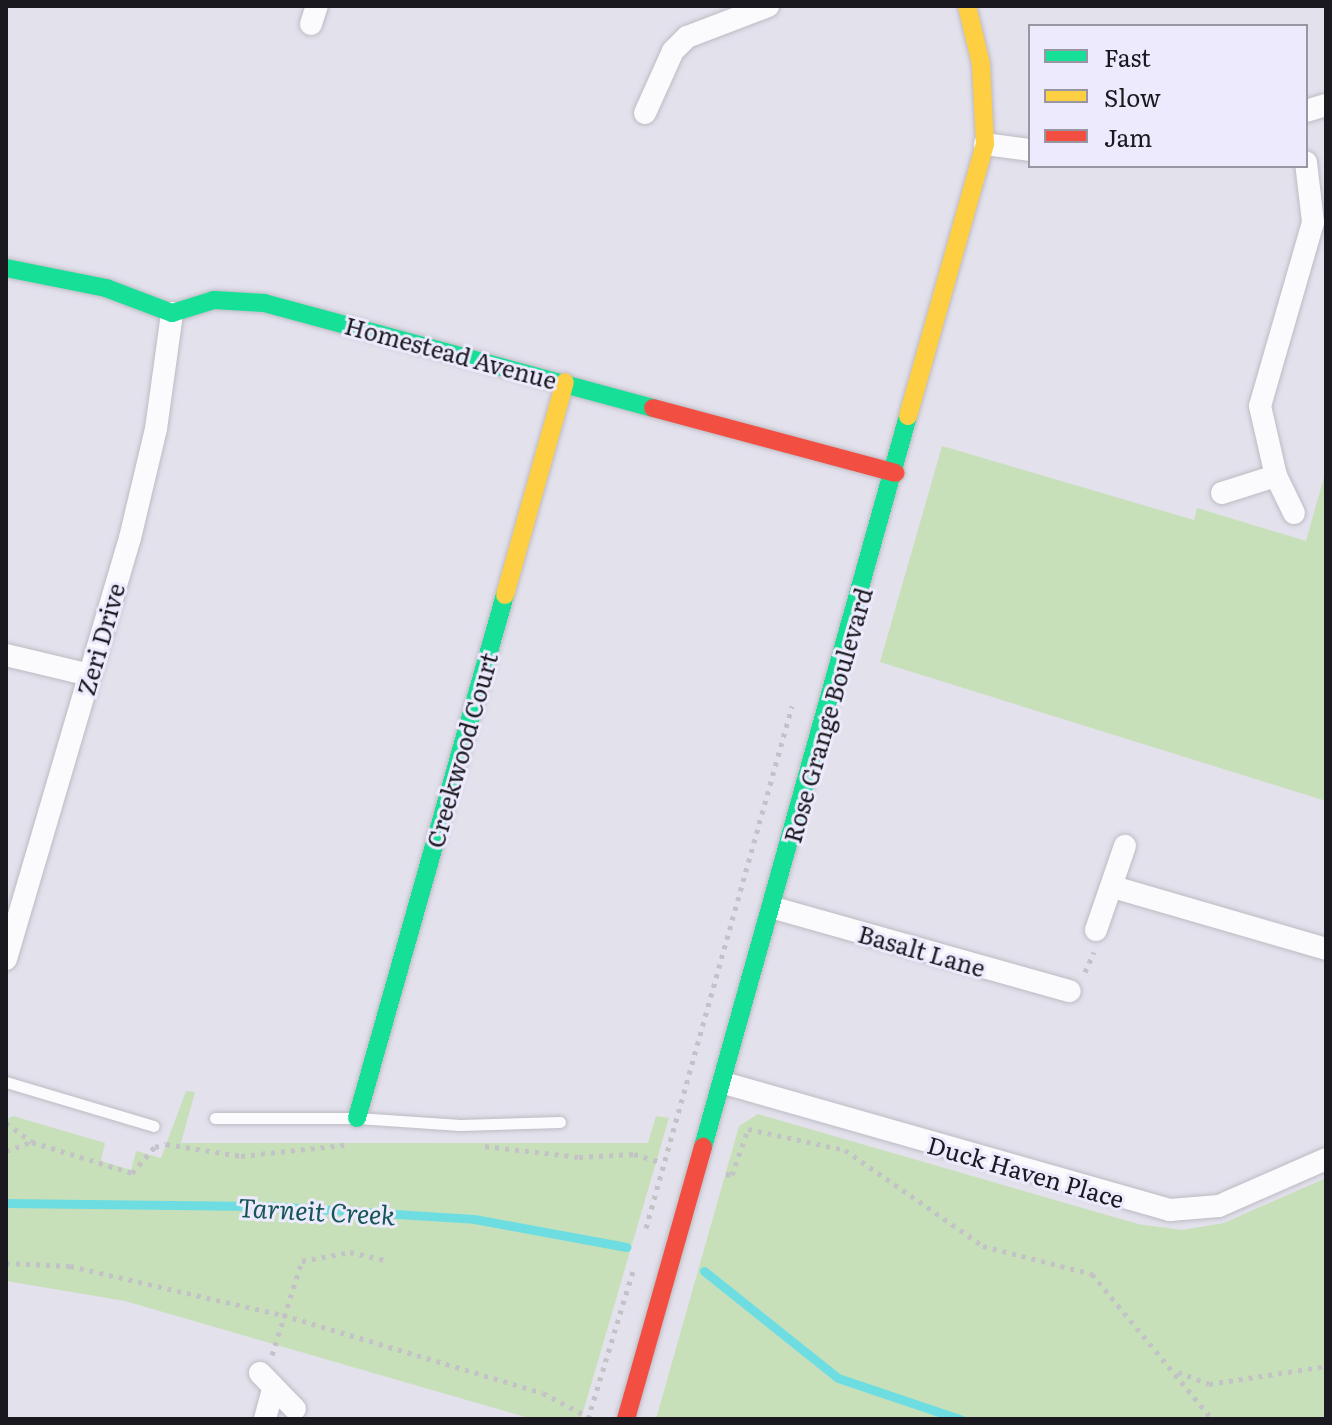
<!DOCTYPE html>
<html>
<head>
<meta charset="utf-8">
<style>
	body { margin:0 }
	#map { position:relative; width:1332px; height:1425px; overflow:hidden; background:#e3e1ec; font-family:Literata,serif }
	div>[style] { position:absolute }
	.green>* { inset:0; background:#c7e0ba }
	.stream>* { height:9px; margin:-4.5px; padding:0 4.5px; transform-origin:4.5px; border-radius:4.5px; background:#6edde2 }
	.path>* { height:5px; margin-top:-2.5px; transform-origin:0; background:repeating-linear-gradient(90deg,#c3c2c7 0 4px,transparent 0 10px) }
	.roads { filter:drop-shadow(0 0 2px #bcbbc3) drop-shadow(0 0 2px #bcbbc3) }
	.lane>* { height:11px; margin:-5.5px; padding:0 5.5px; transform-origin:5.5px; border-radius:5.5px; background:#fbfafc }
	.street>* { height:22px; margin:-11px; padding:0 11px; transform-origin:11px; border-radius:11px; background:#fbfafc }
	.fast>* { height:18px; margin:-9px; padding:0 9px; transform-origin:9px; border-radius:9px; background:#16e098 }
	.slow>* { height:18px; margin:-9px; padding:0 9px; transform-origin:9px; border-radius:9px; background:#ffcf43 }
	.jam>* { height:18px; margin:-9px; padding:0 9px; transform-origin:9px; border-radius:9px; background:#f24e42 }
	span { translate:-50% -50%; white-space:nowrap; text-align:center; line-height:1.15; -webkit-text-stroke:6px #edeafd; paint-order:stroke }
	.street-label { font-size:24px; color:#1a191f }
	.water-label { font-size:26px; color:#165657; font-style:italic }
	.frame { position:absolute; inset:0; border:8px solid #1a191f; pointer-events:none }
	.legend { position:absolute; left:1028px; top:24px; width:280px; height:144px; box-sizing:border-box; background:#edeafd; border:2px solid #9996a4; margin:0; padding:10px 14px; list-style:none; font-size:24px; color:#1a191f }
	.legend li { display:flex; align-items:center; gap:16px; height:40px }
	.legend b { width:40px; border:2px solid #9996a4 }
</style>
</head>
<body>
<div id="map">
	<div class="green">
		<div style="clip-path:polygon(942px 446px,1194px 520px,1197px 508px,1306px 541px,1326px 470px,1326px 801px,880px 662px)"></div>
		<div style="clip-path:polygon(186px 1091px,195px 1092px,181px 1143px,648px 1143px,656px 1116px,669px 1118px,581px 1419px,532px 1419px,125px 1301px,6px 1281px,6px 1120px,13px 1116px,105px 1143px,101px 1161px,131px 1170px,136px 1151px,161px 1158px)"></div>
		<div style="clip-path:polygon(758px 1114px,1138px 1224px,1182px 1230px,1224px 1223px,1326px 1178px,1326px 1419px,656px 1419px,739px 1126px)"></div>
	</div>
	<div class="stream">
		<div style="left:6px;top:1203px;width:263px;rotate:0.7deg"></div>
		<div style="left:269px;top:1206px;width:205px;rotate:3.6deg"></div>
		<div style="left:474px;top:1219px;width:155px;rotate:10.4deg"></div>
		<div style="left:704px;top:1271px;width:171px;rotate:38.6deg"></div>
		<div style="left:838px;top:1378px;width:129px;rotate:18.6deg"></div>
	</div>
	<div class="path">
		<div style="left:1085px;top:972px;width:22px;rotate:-66deg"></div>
		<div style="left:6px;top:1123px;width:32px;rotate:36deg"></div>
		<div style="left:32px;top:1142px;width:105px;rotate:17.2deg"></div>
		<div style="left:132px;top:1173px;width:35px;rotate:-49deg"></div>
		<div style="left:155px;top:1147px;width:11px;rotate:-15deg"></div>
		<div style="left:166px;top:1144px;width:76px;rotate:9.1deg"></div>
		<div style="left:241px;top:1156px;width:104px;rotate:-6.1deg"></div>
		<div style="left:485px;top:1146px;width:95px;rotate:6.7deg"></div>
		<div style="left:579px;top:1157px;width:55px;rotate:-3.1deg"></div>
		<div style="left:634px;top:1154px;width:28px;rotate:17deg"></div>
		<div style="left:6px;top:1151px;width:27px;rotate:-20deg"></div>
		<div style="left:726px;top:1174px;width:6px;rotate:9deg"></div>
		<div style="left:732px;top:1175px;width:49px;rotate:-70.8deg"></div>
		<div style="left:748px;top:1129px;width:99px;rotate:12.2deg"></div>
		<div style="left:845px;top:1150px;width:168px;rotate:34.8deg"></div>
		<div style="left:983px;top:1246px;width:113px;rotate:14.4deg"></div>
		<div style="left:1092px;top:1274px;width:188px;rotate:50.4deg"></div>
		<div style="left:646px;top:1228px;width:542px;rotate:-74.37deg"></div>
		<div style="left:6px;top:1263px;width:64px;rotate:2.7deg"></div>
		<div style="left:70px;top:1266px;width:219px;rotate:13deg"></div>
		<div style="left:283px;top:1315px;width:271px;rotate:16.7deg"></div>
		<div style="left:543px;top:1393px;width:55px;rotate:28deg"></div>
		<div style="left:272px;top:1355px;width:99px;rotate:-72.3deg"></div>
		<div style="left:302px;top:1261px;width:49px;rotate:-10.6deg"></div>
		<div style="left:350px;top:1252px;width:39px;rotate:13deg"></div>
		<div style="left:1178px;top:1372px;width:33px;rotate:21deg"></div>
		<div style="left:1209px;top:1384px;width:118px;rotate:-8.7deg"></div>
		<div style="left:588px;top:1419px;width:158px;rotate:-73.1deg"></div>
	</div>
	<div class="roads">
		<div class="lane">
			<div style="left:6px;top:1082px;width:154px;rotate:16.6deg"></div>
			<div style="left:215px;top:1118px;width:142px"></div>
			<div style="left:357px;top:1118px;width:103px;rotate:3.9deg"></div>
			<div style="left:460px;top:1125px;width:100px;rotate:-1.7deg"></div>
		</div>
		<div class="street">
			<div style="left:311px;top:24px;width:19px;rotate:-72deg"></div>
			<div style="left:1306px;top:111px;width:21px;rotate:-17deg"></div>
			<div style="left:645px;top:113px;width:68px;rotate:-65.7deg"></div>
			<div style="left:673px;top:51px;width:20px;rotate:-45deg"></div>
			<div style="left:687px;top:37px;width:87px;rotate:-20.9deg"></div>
			<div style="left:985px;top:144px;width:45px;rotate:7.6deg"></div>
			<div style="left:1222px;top:493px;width:57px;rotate:-17.5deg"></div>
			<div style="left:1294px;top:513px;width:41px;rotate:-115.9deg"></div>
			<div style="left:1276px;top:476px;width:72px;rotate:-102.9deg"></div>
			<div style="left:1260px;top:406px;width:191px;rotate:-73.9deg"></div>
			<div style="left:1313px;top:222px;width:60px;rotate:-96.7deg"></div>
			<div style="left:6px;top:655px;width:86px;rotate:13.4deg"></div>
			<div style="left:1113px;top:887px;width:222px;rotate:16.2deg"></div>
			<div style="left:774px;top:908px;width:307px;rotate:15.7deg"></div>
			<div style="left:1096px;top:930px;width:89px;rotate:-71deg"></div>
			<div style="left:6px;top:959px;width:439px;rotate:-73.6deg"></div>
			<div style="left:130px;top:538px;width:112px;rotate:-76.6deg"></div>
			<div style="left:156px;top:429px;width:117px;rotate:-82.1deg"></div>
			<div style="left:724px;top:1083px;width:464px;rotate:15.9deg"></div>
			<div style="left:1170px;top:1210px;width:49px;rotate:-4.7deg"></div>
			<div style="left:1219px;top:1206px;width:117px;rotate:-23.7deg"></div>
			<div style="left:260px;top:1373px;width:50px;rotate:45.8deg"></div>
			<div style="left:265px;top:1419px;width:31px;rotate:-75deg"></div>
		</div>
		<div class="fast">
			<div style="left:6px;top:268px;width:102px;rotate:11.3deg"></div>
			<div style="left:106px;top:288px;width:71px;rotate:20.7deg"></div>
			<div style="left:172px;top:313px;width:44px;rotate:-17.2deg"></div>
			<div style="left:214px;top:300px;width:50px;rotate:3.4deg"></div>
			<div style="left:264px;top:303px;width:403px;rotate:15.1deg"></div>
			<div style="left:357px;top:1118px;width:544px;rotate:-74.2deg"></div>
			<div style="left:703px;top:1147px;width:759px;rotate:-74.33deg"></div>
		</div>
		<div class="slow">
			<div style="left:908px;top:416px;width:283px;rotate:-74.2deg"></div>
			<div style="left:985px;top:144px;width:80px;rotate:-92.9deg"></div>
			<div style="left:981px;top:64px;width:60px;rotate:-103.6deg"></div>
			<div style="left:505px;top:595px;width:221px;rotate:-74.3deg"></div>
		</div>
		<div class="jam">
			<div style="left:653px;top:408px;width:251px;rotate:15deg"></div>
			<div style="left:626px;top:1419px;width:283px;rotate:-74.2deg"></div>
		</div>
	</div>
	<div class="street-label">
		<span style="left:451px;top:352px;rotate:15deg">Homestead Avenue</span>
		<span style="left:100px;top:639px;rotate:-74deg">Zeri Drive</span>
		<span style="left:827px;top:715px;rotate:-74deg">Rose Grange Boulevard</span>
		<span style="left:461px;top:750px;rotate:-74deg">Creekwood Court</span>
		<span style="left:922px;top:950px;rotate:16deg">Basalt Lane</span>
		<span style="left:1026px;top:1171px;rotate:16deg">Duck Haven Place</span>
	</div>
	<div class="water-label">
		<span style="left:317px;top:1210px;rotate:3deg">Tarneit Creek</span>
	</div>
	<div class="frame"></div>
	<ul class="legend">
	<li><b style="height:10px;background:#16e098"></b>Fast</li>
	<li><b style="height:10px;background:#ffcf43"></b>Slow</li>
	<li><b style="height:10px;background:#f24e42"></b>Jam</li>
	</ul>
</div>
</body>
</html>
